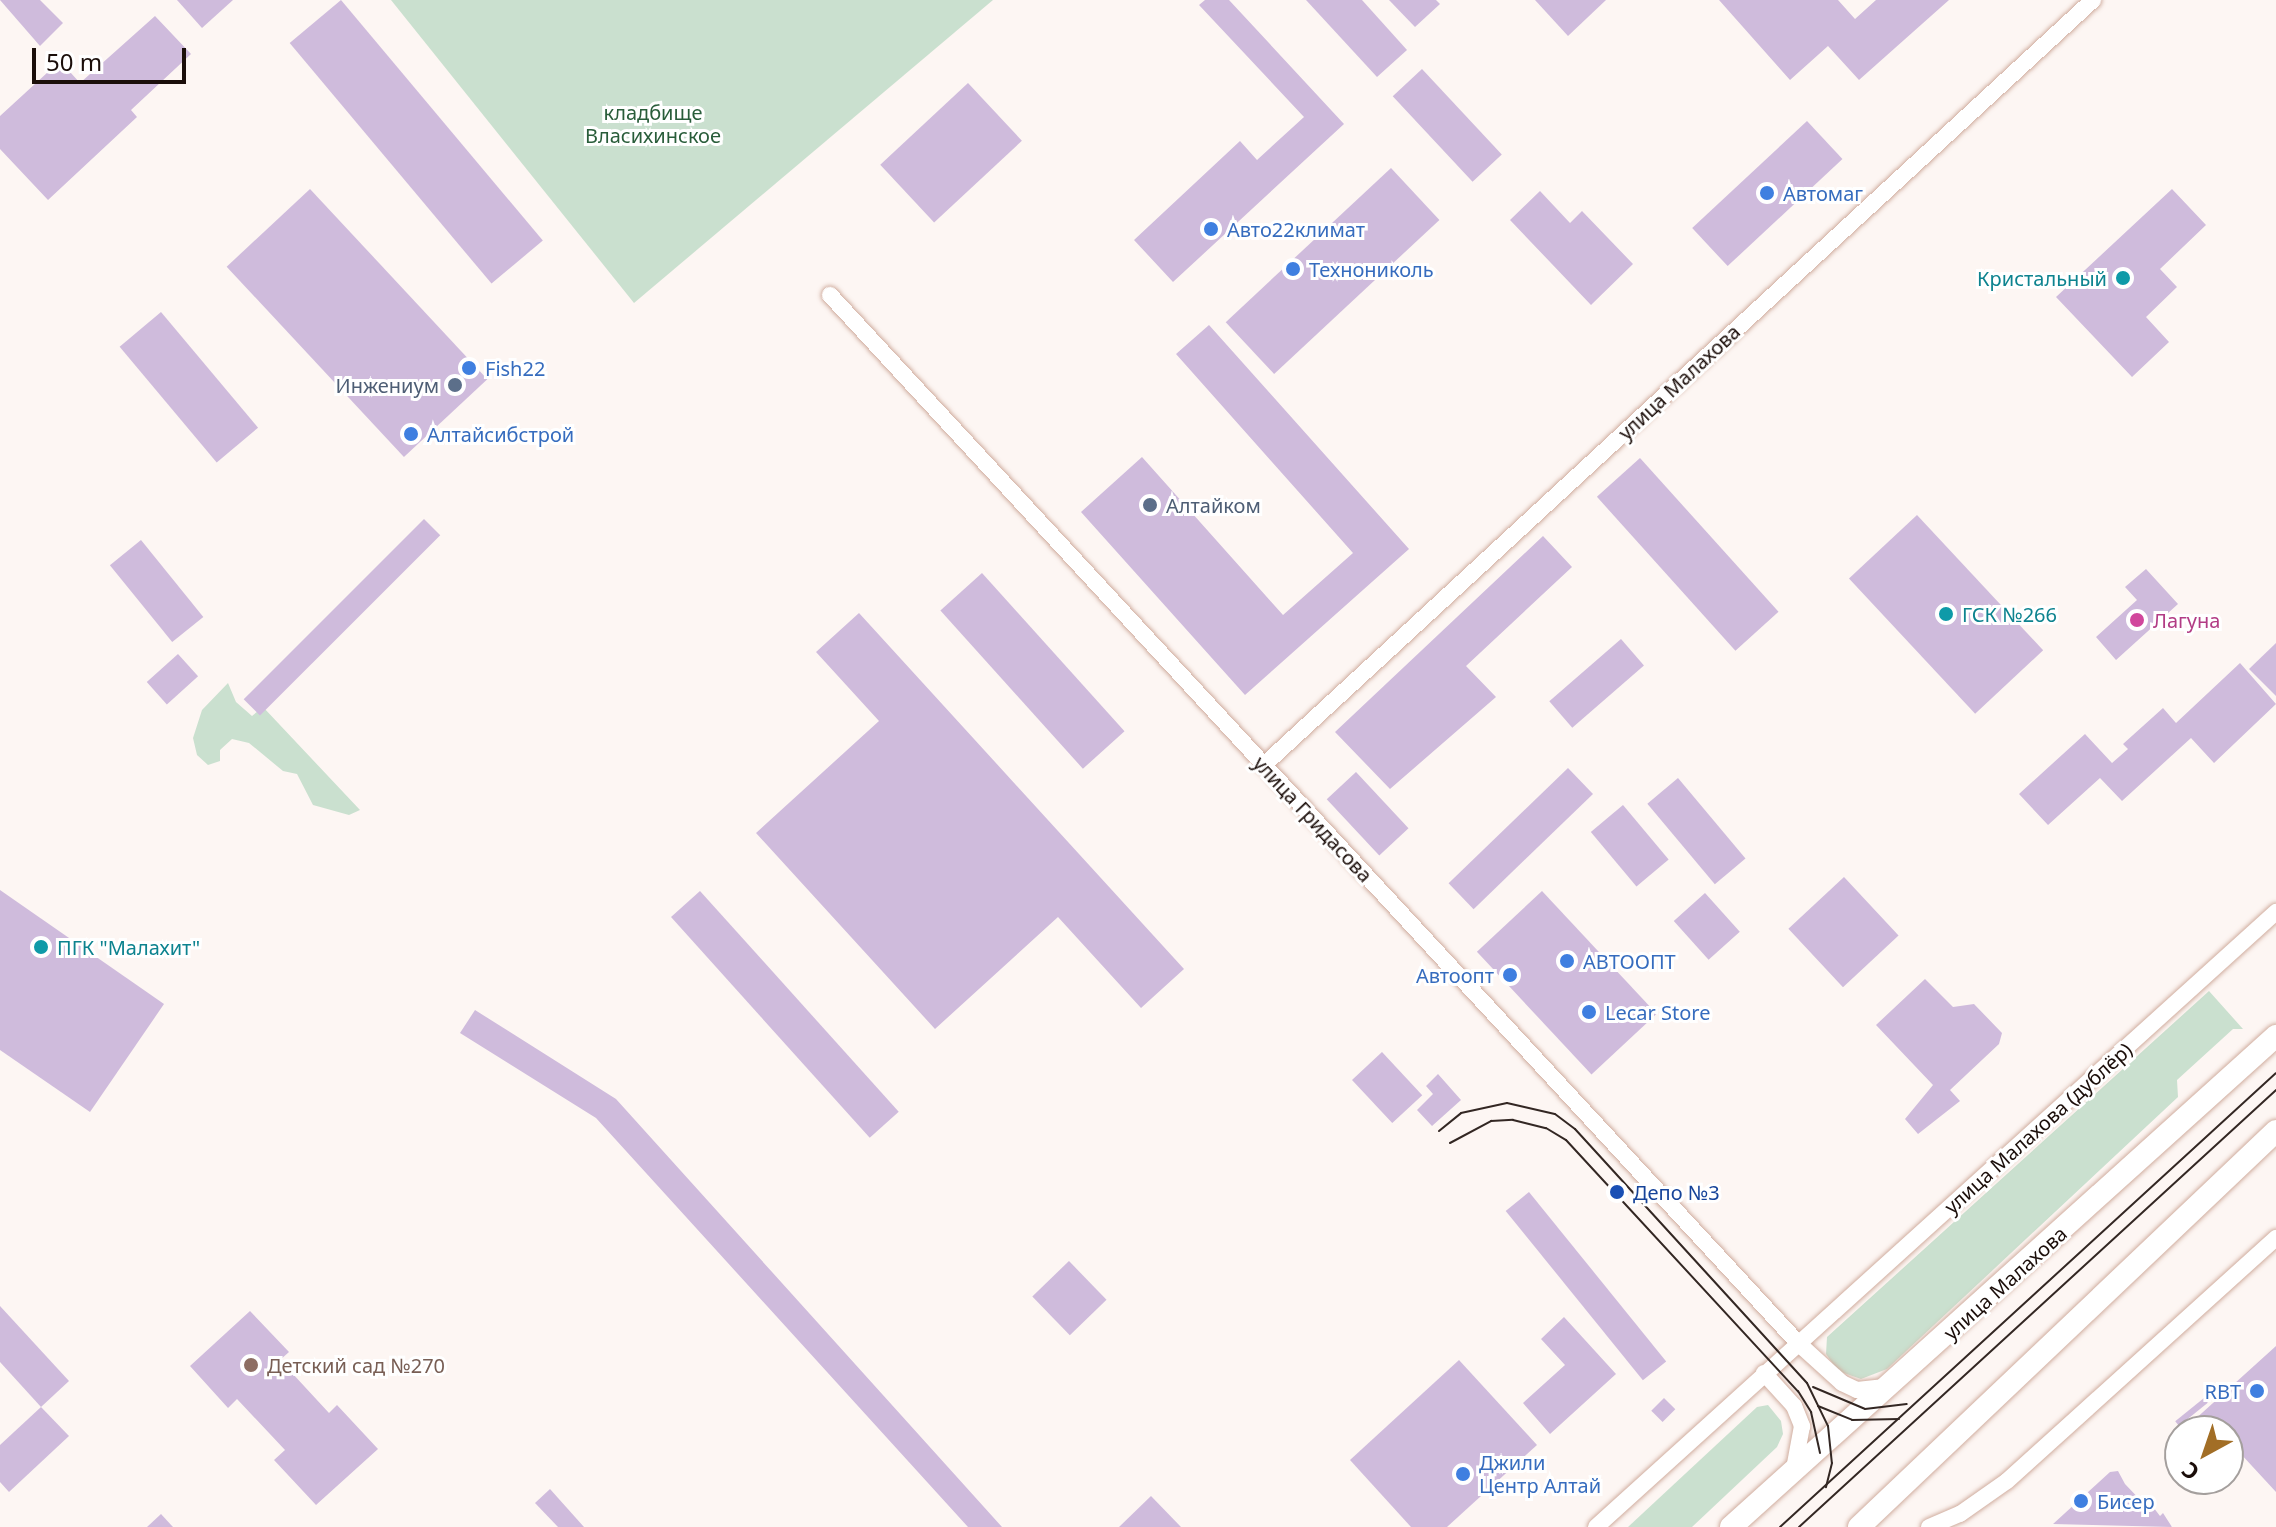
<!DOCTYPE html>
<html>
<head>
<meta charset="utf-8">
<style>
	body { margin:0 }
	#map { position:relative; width:2276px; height:1527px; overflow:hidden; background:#fdf6f3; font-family:"Noto Sans",sans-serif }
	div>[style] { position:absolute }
	.green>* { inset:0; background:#cae0cf }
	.building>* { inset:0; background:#cfbbdc; transform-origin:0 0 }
	.roads { filter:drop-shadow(0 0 2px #d0ad9f) drop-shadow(0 0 2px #d0ad9f) }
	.street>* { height:16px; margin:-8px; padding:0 8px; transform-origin:8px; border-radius:8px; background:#fff }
	.secondary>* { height:22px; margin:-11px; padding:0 11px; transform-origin:11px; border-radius:11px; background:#fff }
	.tram>* { height:2px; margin:-1px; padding:0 1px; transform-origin:1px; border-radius:1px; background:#332723 }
	.dots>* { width:22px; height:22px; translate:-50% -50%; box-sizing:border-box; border:4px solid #fff; border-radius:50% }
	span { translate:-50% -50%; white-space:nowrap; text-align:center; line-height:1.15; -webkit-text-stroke:6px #fff; paint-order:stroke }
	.park-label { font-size:20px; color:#295d3a }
	.shop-label { font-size:20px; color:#366cbe }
	.left { translate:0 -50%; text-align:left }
	.right { translate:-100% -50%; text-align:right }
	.culture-label { font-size:20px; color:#0d838f }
	.street-label { font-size:20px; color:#1b0e0a }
	.service-label { font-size:20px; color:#4e5e75 }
	.hotel-label { font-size:20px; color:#b23c85 }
	.transit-label { font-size:20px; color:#164399 }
	.education-label { font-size:20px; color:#785e54 }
	.north { position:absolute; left:2164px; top:1415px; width:80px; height:80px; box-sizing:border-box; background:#fff; border:2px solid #a49f9d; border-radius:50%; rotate:220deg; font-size:22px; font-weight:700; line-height:32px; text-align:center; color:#1b0e0a }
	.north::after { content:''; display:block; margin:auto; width:28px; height:36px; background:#a26e26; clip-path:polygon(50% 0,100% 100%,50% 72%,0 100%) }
	.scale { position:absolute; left:32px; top:48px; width:154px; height:36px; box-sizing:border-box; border:4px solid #1b0e0a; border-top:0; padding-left:10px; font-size:24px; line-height:28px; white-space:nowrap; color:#1b0e0a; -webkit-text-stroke:6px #fff; paint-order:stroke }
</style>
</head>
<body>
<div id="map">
	<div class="green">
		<div style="clip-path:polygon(391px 0,993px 0,634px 303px)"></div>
		<div style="clip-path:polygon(228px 683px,236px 702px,252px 716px,263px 707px,360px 810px,349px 815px,313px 805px,297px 774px,283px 771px,249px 743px,232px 739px,220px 750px,220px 761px,208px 765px,197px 755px,193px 738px,202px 710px)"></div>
		<div style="clip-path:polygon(2209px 991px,2243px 1029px,2233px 1029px,2177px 1080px,2178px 1097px,1887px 1369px,1861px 1379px,1838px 1371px,1826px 1354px,1827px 1337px)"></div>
		<div style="clip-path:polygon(1768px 1405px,1781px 1421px,1783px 1434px,1777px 1447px,1692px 1527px,1628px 1527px,1757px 1407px)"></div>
	</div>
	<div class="building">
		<div style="clip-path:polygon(0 0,40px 0,63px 23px,40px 46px)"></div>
		<div style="clip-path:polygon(177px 0,233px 0,202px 28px)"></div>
		<div style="left:341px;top:0;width:314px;height:67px;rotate:50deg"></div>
		<div style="clip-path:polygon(1205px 0,1229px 0,1344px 124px,1173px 282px,1134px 240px,1240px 141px,1257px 160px,1304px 117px,1199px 5px)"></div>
		<div style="clip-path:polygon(1306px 0,1362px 0,1407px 50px,1377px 77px)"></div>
		<div style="clip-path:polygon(1389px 0,1436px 0,1440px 4px,1415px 27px)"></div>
		<div style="clip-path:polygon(1535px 0,1606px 0,1568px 36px)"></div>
		<div style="clip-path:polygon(1719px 0,1838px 0,1855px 19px,1876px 0,1949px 0,1859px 80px,1828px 46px,1790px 80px)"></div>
		<div style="clip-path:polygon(155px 16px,191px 54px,131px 110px,137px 117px,48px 200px,0 149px,0 116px,60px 61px,80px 83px)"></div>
		<div style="left:1422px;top:69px;width:117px;height:40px;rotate:47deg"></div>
		<div style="left:968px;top:83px;width:79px;height:120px;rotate:47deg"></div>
		<div style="left:1807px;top:121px;width:52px;height:157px;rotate:47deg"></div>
		<div style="left:1391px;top:168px;width:71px;height:226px;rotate:47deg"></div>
		<div style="left:310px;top:189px;width:260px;height:114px;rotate:47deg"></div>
		<div style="clip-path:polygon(2172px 189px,2206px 225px,2160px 269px,2177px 287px,2146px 317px,2169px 342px,2132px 377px,2056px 297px)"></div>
		<div style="clip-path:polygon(1540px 191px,1570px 223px,1582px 211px,1633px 264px,1591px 305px,1510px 220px)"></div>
		<div style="left:161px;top:312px;width:151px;height:54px;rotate:50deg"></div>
		<div style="clip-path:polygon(1209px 325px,1409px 549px,1245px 695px,1081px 512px,1142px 457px,1283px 615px,1353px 553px,1176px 354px)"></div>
		<div style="left:1640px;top:458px;width:207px;height:58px;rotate:48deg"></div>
		<div style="left:1917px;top:515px;width:185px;height:93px;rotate:47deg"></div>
		<div style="left:424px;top:519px;width:23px;height:255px;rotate:45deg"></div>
		<div style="clip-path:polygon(1543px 536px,1572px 567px,1466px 666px,1496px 697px,1390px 789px,1335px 732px)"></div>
		<div style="left:141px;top:540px;width:99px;height:40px;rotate:51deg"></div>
		<div style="clip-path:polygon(2146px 569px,2178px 604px,2116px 660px,2096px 637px,2137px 600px,2125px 587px)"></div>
		<div style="left:982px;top:573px;width:213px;height:56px;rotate:48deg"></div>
		<div style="clip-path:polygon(859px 613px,1184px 969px,1141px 1008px,1058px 917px,935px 1029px,756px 833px,879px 721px,816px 652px)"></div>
		<div style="left:1621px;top:639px;width:35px;height:95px;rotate:49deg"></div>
		<div style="clip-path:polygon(2276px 643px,2276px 696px,2249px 669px)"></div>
		<div style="left:178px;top:654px;width:30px;height:42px;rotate:48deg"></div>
		<div style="clip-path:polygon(2240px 663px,2276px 704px,2214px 763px,2191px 738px,2122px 801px,2100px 778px,2048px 825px,2019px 794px,2085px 734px,2112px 763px,2128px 749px,2123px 744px,2163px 708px,2176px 723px)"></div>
		<div style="left:1568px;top:768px;width:36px;height:166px;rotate:46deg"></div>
		<div style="left:1356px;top:772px;width:77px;height:40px;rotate:47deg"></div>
		<div style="left:1678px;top:778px;width:105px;height:40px;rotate:50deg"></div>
		<div style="left:1623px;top:805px;width:71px;height:42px;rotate:50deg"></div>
		<div style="left:1844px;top:877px;width:80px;height:76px;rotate:47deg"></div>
		<div style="clip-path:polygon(0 890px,164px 1004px,90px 1112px,0 1050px)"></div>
		<div style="left:700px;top:891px;width:297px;height:39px;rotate:48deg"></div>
		<div style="left:1542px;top:891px;width:168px;height:89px;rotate:47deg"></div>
		<div style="left:1705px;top:893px;width:52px;height:42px;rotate:48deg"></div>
		<div style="clip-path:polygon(1925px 979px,1953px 1007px,1974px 1004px,2002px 1033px,1999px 1044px,1950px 1090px,1960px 1101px,1918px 1134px,1905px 1119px,1933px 1085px,1876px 1025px)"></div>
		<div style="clip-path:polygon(475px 1010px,616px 1099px,1002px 1527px,968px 1527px,596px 1118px,460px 1033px)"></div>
		<div style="left:1382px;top:1052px;width:59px;height:41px;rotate:47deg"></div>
		<div style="clip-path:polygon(1438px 1074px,1461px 1100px,1432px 1126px,1417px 1110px,1433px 1094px,1426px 1086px)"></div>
		<div style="left:1529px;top:1192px;width:218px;height:30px;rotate:51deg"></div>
		<div style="left:1069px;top:1261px;width:54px;height:51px;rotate:46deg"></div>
		<div style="clip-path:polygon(0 1306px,69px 1381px,41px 1407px,0 1362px)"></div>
		<div style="clip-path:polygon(250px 1311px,289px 1352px,280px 1360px,329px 1413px,337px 1405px,378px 1449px,316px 1505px,274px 1460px,285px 1450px,237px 1399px,228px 1408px,190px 1366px)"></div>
		<div style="clip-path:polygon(1564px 1317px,1616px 1374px,1550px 1434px,1523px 1403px,1565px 1365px,1541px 1339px)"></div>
		<div style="clip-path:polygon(2276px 1346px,2276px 1492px,2228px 1440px,2228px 1431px,2201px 1431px,2192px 1422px)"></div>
		<div style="clip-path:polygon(1459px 1360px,1537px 1445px,1447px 1527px,1411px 1527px,1350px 1460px)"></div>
		<div style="left:1664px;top:1398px;width:16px;height:18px;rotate:45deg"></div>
		<div style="left:2204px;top:1398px;width:6px;height:37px;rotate:51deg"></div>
		<div style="clip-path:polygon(41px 1407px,69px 1436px,9px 1492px,0 1482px,0 1445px)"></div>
		<div style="clip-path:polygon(2118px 1471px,2125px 1484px,2147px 1507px,2150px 1503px,2160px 1516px,2163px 1513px,2172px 1527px,2053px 1524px,2110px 1472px)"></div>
		<div style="clip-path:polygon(550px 1489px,584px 1527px,558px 1527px,535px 1503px)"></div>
		<div style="clip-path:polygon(1151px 1496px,1181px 1527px,1119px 1527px)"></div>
		<div style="clip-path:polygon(161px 1514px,173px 1527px,147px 1527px)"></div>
	</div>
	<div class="roads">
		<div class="street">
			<div style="left:830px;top:295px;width:1427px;rotate:47.27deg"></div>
			<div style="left:1798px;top:1343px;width:59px;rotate:42.3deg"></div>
			<div style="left:1842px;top:1383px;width:17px;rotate:25deg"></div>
			<div style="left:1857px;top:1390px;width:28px;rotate:-6deg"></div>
			<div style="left:1264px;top:765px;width:1128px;rotate:-42.7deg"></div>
			<div style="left:1764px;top:1373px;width:45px;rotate:47.7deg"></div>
			<div style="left:1794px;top:1406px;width:22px;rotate:68deg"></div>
			<div style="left:1802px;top:1426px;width:44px;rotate:100.5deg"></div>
			<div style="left:1596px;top:1527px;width:917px;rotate:-42.13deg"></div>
			<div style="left:1929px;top:1527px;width:34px;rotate:-23deg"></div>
			<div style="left:1960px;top:1514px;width:57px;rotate:-35.1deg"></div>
			<div style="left:2007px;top:1481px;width:363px;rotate:-42.1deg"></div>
		</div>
		<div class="secondary">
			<div style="left:1731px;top:1527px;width:734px;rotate:-42.02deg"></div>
			<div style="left:1859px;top:1527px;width:575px;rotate:-43.52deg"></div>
		</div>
	</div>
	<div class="tram">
		<div style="left:1439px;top:1131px;width:28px;rotate:-39deg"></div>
		<div style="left:1461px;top:1113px;width:47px;rotate:-12.3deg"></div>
		<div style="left:1507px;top:1103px;width:49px;rotate:12.9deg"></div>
		<div style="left:1555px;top:1114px;width:25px;rotate:37deg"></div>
		<div style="left:1575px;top:1129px;width:344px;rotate:47.6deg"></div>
		<div style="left:1807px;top:1383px;width:48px;rotate:64deg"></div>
		<div style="left:1828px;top:1426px;width:37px;rotate:84deg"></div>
		<div style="left:1832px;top:1463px;width:25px;rotate:104deg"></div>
		<div style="left:1450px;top:1143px;width:47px;rotate:-28.2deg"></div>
		<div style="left:1491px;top:1121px;width:22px;rotate:-3deg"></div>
		<div style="left:1513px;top:1120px;width:34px;rotate:14deg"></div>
		<div style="left:1546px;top:1128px;width:23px;rotate:31deg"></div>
		<div style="left:1566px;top:1140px;width:342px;rotate:47.3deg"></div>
		<div style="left:1798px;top:1391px;width:25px;rotate:58deg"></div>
		<div style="left:1811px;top:1412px;width:42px;rotate:77.6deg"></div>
		<div style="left:1813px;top:1387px;width:56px;rotate:22.9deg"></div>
		<div style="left:1865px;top:1409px;width:42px;rotate:-6.8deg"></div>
		<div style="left:1818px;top:1406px;width:37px;rotate:22deg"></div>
		<div style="left:1852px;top:1420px;width:47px;rotate:-1.2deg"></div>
		<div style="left:1780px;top:1527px;width:672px;rotate:-42.47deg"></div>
		<div style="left:1799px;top:1527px;width:647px;rotate:-42.49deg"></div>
	</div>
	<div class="dots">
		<div style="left:1767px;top:193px;background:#3f7fe0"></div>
		<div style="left:1211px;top:229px;background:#3f7fe0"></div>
		<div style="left:1293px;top:269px;background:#3f7fe0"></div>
		<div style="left:2123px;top:278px;background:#0f9aa8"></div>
		<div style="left:469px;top:368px;background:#3f7fe0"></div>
		<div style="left:455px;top:385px;background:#5c6f8a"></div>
		<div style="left:411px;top:434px;background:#3f7fe0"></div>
		<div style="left:1150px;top:505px;background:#5c6f8a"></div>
		<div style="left:1946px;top:614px;background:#0f9aa8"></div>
		<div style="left:2137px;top:620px;background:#d1479c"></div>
		<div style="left:41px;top:947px;background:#0f9aa8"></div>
		<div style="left:1567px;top:961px;background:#3f7fe0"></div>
		<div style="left:1510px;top:975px;background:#3f7fe0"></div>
		<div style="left:1589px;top:1012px;background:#3f7fe0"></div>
		<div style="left:1617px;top:1192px;background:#1a4fb4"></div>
		<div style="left:251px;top:1365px;background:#8d6e63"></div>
		<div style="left:2257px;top:1391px;background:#3f7fe0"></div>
		<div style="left:1463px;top:1474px;background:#3f7fe0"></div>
		<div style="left:2081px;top:1501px;background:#3f7fe0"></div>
	</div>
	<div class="park-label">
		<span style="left:653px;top:124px">кладбище<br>Власихинское</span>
	</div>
	<div class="shop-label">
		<span class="left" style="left:1783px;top:193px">Автомаг</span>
		<span class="left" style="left:1227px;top:229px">Авто22климат</span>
		<span class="left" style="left:1309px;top:269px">Технониколь</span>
		<span class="left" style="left:485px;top:368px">Fish22</span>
		<span class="left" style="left:427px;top:434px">Алтайсибстрой</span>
		<span class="left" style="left:1583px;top:961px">АВТООПТ</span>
		<span class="right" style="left:1494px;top:975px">Автоопт</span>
		<span class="left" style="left:1605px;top:1012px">Lecar Store</span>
		<span class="right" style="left:2241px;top:1391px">RBT</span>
		<span class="left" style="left:1479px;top:1474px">Джили<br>Центр Алтай</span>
		<span class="left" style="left:2097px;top:1501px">Бисер</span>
	</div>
	<div class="culture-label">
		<span class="right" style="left:2107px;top:278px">Кристальный</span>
		<span class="left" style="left:1962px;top:614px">ГСК №266</span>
		<span class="left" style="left:57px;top:947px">ПГК "Малахит"</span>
	</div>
	<div class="street-label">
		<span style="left:1679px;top:382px;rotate:-43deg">улица Малахова</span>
		<span style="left:1313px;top:819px;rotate:47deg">улица Гридасова</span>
		<span style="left:2038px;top:1128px;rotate:-42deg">улица Малахова (дублёр)</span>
		<span style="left:2005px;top:1283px;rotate:-42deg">улица Малахова</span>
	</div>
	<div class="service-label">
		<span class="right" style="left:439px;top:385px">Инжениум</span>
		<span class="left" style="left:1166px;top:505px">Алтайком</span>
	</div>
	<div class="hotel-label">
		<span class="left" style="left:2153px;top:620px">Лагуна</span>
	</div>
	<div class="transit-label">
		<span class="left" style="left:1633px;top:1192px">Депо №3</span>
	</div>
	<div class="education-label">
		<span class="left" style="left:267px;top:1365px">Детский сад №270</span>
	</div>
	<div class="north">С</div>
	<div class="scale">50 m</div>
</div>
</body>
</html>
